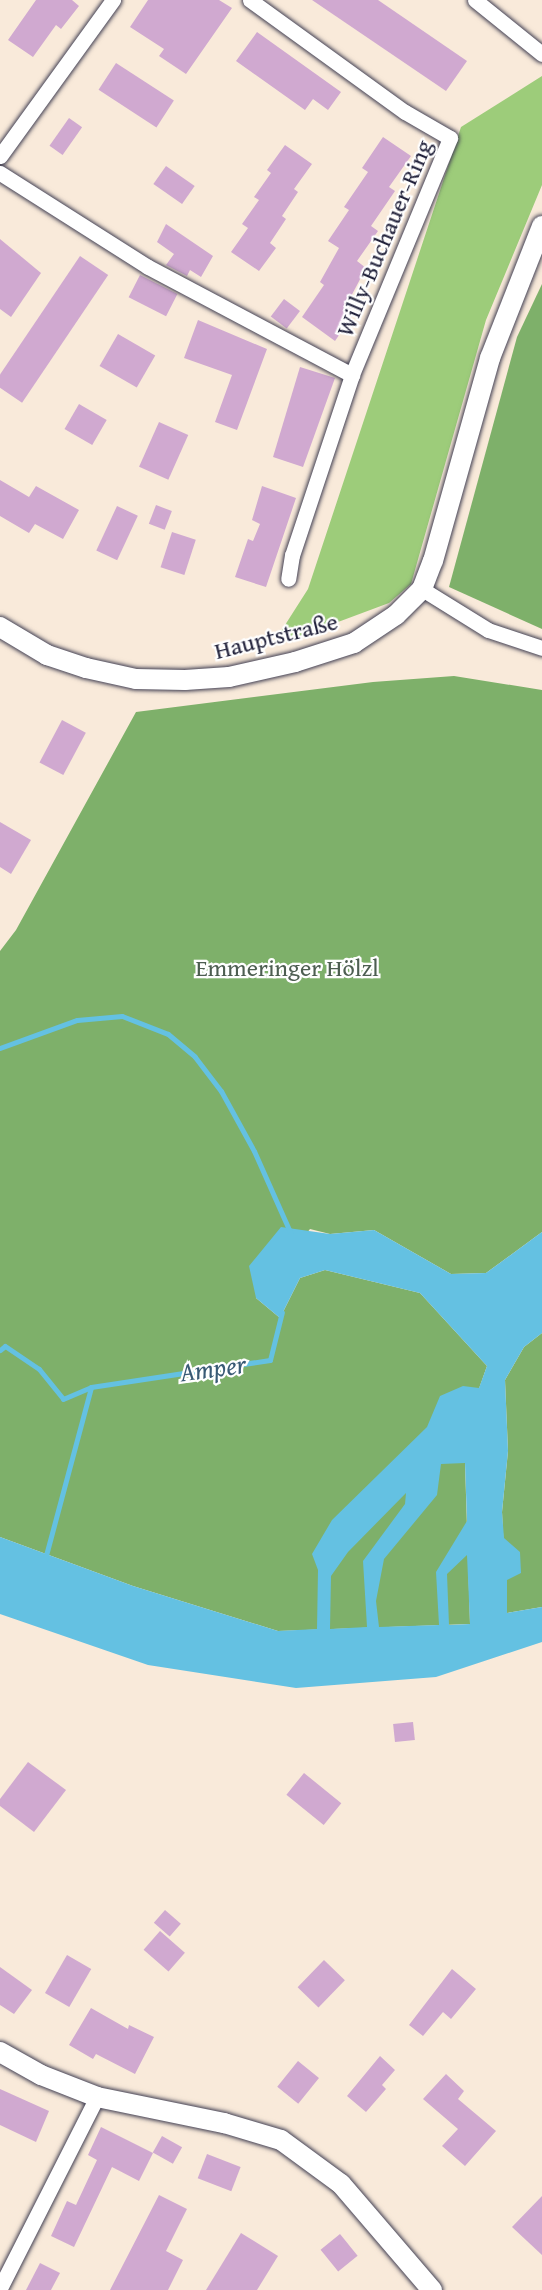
<!DOCTYPE html>
<html>
<head>
<meta charset="utf-8">
<style>
	body { margin:0 }
	#map { position:relative; width:542px; height:2290px; overflow:hidden; background:#f9eada; font-family:"Gentium Book Plus",serif }
	div>[style] { position:absolute }
	.green>* { inset:0; background:#9dcc7a }
	.forest>* { inset:0; background:#7eb06a }
	.water>* { inset:0; background:#64c1e2 }
	.stream>* { height:5px; margin:-2.5px; padding:0 2.5px; transform-origin:2.5px; border-radius:2.5px; background:#64c1e2 }
	.building>* { inset:0; background:#d0a9d0; transform-origin:0 0 }
	.roads { filter:drop-shadow(0 0 2px #424053) drop-shadow(0 0 2px #424053) }
	.minor>* { height:15px; margin:-7.5px; padding:0 7.5px; transform-origin:7.5px; border-radius:7.5px; background:#fff }
	.tertiary>* { height:20px; margin:-10px; padding:0 10px; transform-origin:10px; border-radius:10px; background:#fff }
	span { translate:-50% -50%; white-space:nowrap; text-align:center; line-height:1.15; -webkit-text-stroke:4.5px #fff; paint-order:stroke }
	.street-label { font-size:24px; color:#22223b }
	.park-label { font-size:24px; color:#4d5e51 }
	.water-label { font-size:26px; color:#395a75; font-style:italic }
</style>
</head>
<body>
<div id="map">
	<div class="green">
		<div style="clip-path:polygon(542px 76px,542px 185px,486px 320px,411px 584px,389px 603px,271px 647px,308px 589px,461px 127px)"></div>
	</div>
	<div class="forest">
		<div style="clip-path:polygon(542px 284px,542px 629px,449px 587px,517px 337px)"></div>
		<div style="clip-path:polygon(454px 676px,542px 690px,542px 1232px,486px 1273px,451px 1274px,374px 1230px,330px 1234px,310px 1229px,256px 1298px,280px 1318px,300px 1278px,325px 1270px,420px 1293px,487px 1366px,464px 1431px,470px 1624px,278px 1631px,133px 1586px,0 1537px,0 951px,16px 930px,136px 712px,373px 682px)"></div>
		<div style="clip-path:polygon(542px 1333px,542px 1607px,507px 1613px,502px 1512px,508px 1451px,505px 1380px,524px 1347px)"></div>
	</div>
	<div class="water">
		<div style="clip-path:polygon(evenodd,281px 1227px,330px 1234px,374px 1230px,451px 1274px,486px 1273px,542px 1232px,542px 1333px,524px 1347px,505px 1380px,508px 1451px,502px 1512px,504px 1538px,520px 1552px,521px 1573px,507px 1580px,507px 1613px,542px 1607px,542px 1642px,436px 1677px,296px 1688px,148px 1665px,0 1614px,0 1537px,133px 1586px,278px 1631px,317px 1629px,318px 1570px,312px 1554px,332px 1520px,427px 1427px,440px 1396px,463px 1386px,479px 1388px,487px 1366px,420px 1293px,325px 1270px,300px 1278px,280px 1318px,256px 1298px,249px 1266px,281px 1227px,465px 1463px,467px 1521px,436px 1572px,439px 1625px,379px 1627px,376px 1601px,384px 1559px,437px 1495px,441px 1464px,465px 1463px,281px 1227px,406px 1493px,405px 1504px,363px 1561px,367px 1627px,330px 1629px,331px 1576px,348px 1552px,406px 1493px,281px 1227px,467px 1555px,470px 1624px,449px 1625px,447px 1574px,467px 1555px)"></div>
	</div>
	<div class="stream">
		<div style="left:0;top:1048px;width:82px;rotate:-20deg"></div>
		<div style="left:77px;top:1020px;width:45px;rotate:-5.1deg"></div>
		<div style="left:122px;top:1016px;width:49px;rotate:21.4deg"></div>
		<div style="left:168px;top:1034px;width:35px;rotate:40deg"></div>
		<div style="left:195px;top:1057px;width:43px;rotate:52.6deg"></div>
		<div style="left:221px;top:1091px;width:68px;rotate:61.2deg"></div>
		<div style="left:254px;top:1151px;width:89px;rotate:66deg"></div>
		<div style="left:0;top:1350px;width:6px;rotate:-39deg"></div>
		<div style="left:5px;top:1346px;width:41px;rotate:34.1deg"></div>
		<div style="left:39px;top:1369px;width:38px;rotate:51deg"></div>
		<div style="left:63px;top:1399px;width:30px;rotate:-23deg"></div>
		<div style="left:91px;top:1387px;width:181px;rotate:-8.6deg"></div>
		<div style="left:270px;top:1360px;width:49px;rotate:-76deg"></div>
		<div style="left:45px;top:1559px;width:178px;rotate:-75deg"></div>
	</div>
	<div class="building">
		<div style="clip-path:polygon(36px 0,72px 0,79px 6px,61px 29px,56px 25px,33px 57px,8px 40px)"></div>
		<div style="clip-path:polygon(148px 0,219px 0,232px 8px,186px 74px,159px 56px,164px 49px,130px 27px)"></div>
		<div style="clip-path:polygon(312px 0,378px 0,467px 61px,446px 91px)"></div>
		<div style="clip-path:polygon(257px 32px,341px 92px,328px 110px,313px 99px,305px 110px,236px 61px)"></div>
		<div style="left:116px;top:63px;width:69px;height:32px;rotate:33deg"></div>
		<div style="left:69px;top:118px;width:16px;height:34px;rotate:35deg"></div>
		<div style="clip-path:polygon(383px 137px,411px 156px,389px 187px,395px 191px,371px 226px,378px 231px,357px 261px,366px 268px,348px 302px,354px 306px,348px 313px,352px 316px,335px 341px,302px 317px,324px 285px,320px 282px,339px 248px,328px 241px,349px 210px,344px 207px,368px 172px,362px 168px)"></div>
		<div style="clip-path:polygon(285px 145px,312px 164px,294px 189px,298px 192px,282px 216px,286px 219px,270px 243px,276px 248px,259px 271px,231px 252px,248px 228px,242px 224px,259px 200px,254px 197px,271px 173px,267px 170px)"></div>
		<div style="left:166px;top:166px;width:35px;height:22px;rotate:35deg"></div>
		<div style="clip-path:polygon(166px 224px,213px 256px,201px 277px,190px 270px,187px 276px,166px 265px,174px 254px,157px 242px)"></div>
		<div style="clip-path:polygon(0 239px,41px 273px,11px 317px,0 309px)"></div>
		<div style="left:80px;top:256px;width:34px;height:154px;rotate:34deg"></div>
		<div style="left:140px;top:275px;width:42px;height:25px;rotate:27deg"></div>
		<div style="left:284px;top:299px;width:20px;height:22px;rotate:37deg"></div>
		<div style="clip-path:polygon(198px 320px,267px 349px,237px 430px,215px 422px,232px 375px,184px 358px)"></div>
		<div style="left:118px;top:334px;width:43px;height:37px;rotate:30deg"></div>
		<div style="clip-path:polygon(300px 367px,335px 378px,303px 467px,273px 457px)"></div>
		<div style="left:79px;top:404px;width:32px;height:29px;rotate:30deg"></div>
		<div style="left:159px;top:422px;width:32px;height:49px;rotate:24deg"></div>
		<div style="clip-path:polygon(0 480px,29px 497px,36px 486px,79px 510px,63px 539px,35px 524px,29px 533px,0 516px)"></div>
		<div style="clip-path:polygon(262px 486px,296px 498px,266px 587px,235px 577px,248px 539px,253px 541px,260px 524px,252px 520px)"></div>
		<div style="left:156px;top:505px;width:17px;height:20px;rotate:21deg"></div>
		<div style="left:117px;top:506px;width:23px;height:49px;rotate:25deg"></div>
		<div style="left:172px;top:532px;width:25px;height:37px;rotate:18deg"></div>
		<div style="left:62px;top:720px;width:27px;height:48px;rotate:28deg"></div>
		<div style="clip-path:polygon(0 822px,31px 840px,11px 874px,0 867px)"></div>
		<div style="left:413px;top:1722px;width:18px;height:20px;rotate:84deg"></div>
		<div style="clip-path:polygon(28px 1762px,66px 1790px,34px 1832px,0 1806px,0 1799px)"></div>
		<div style="left:304px;top:1773px;width:48px;height:28px;rotate:39deg"></div>
		<div style="left:165px;top:1910px;width:21px;height:17px;rotate:41deg"></div>
		<div style="left:160px;top:1931px;width:33px;height:25px;rotate:41deg"></div>
		<div style="left:67px;top:1955px;width:28px;height:44px;rotate:30deg"></div>
		<div style="left:324px;top:1960px;width:29px;height:38px;rotate:44deg"></div>
		<div style="clip-path:polygon(0 1967px,32px 1990px,14px 2014px,0 2005px)"></div>
		<div style="clip-path:polygon(452px 1969px,476px 1989px,451px 2019px,443px 2012px,423px 2036px,409px 2025px)"></div>
		<div style="clip-path:polygon(91px 2008px,128px 2029px,129px 2025px,154px 2037px,135px 2074px,96px 2054px,93px 2059px,69px 2045px)"></div>
		<div style="clip-path:polygon(380px 2056px,395px 2070px,382px 2085px,386px 2089px,366px 2112px,347px 2096px)"></div>
		<div style="left:298px;top:2061px;width:27px;height:33px;rotate:39deg"></div>
		<div style="clip-path:polygon(446px 2074px,464px 2091px,458px 2099px,496px 2131px,465px 2166px,442px 2146px,458px 2129px,423px 2099px)"></div>
		<div style="clip-path:polygon(0 2089px,49px 2111px,36px 2142px,0 2125px)"></div>
		<div style="clip-path:polygon(101px 2127px,153px 2153px,139px 2181px,112px 2167px,74px 2247px,51px 2236px,67px 2201px,76px 2205px,97px 2160px,88px 2155px)"></div>
		<div style="left:162px;top:2136px;width:23px;height:19px;rotate:29deg"></div>
		<div style="left:207px;top:2154px;width:36px;height:26px;rotate:21deg"></div>
		<div style="clip-path:polygon(159px 2195px,187px 2209px,166px 2251px,183px 2260px,168px 2290px,110px 2290px)"></div>
		<div style="clip-path:polygon(542px 2196px,542px 2255px,512px 2227px)"></div>
		<div style="clip-path:polygon(241px 2233px,278px 2256px,257px 2290px,206px 2290px)"></div>
		<div style="left:340px;top:2234px;width:28px;height:25px;rotate:51deg"></div>
		<div style="clip-path:polygon(40px 2263px,60px 2273px,51px 2290px,26px 2290px)"></div>
	</div>
	<div class="roads">
		<div class="minor">
			<div style="left:250px;top:0;width:191px;rotate:35.9deg"></div>
			<div style="left:405px;top:112px;width:52px;rotate:30deg"></div>
			<div style="left:450px;top:138px;width:256px;rotate:112.5deg"></div>
			<div style="left:352px;top:375px;width:190px;rotate:108.4deg"></div>
			<div style="left:292px;top:555px;width:24px;rotate:99deg"></div>
			<div style="left:475px;top:0;width:86px;rotate:38.9deg"></div>
			<div style="left:0;top:156px;width:193px;rotate:-54.1deg"></div>
			<div style="left:0;top:173px;width:175px;rotate:32.4deg"></div>
			<div style="left:148px;top:267px;width:231px;rotate:27.9deg"></div>
			<div style="left:422px;top:589px;width:78px;rotate:31.8deg"></div>
			<div style="left:488px;top:630px;width:57px;rotate:18.4deg"></div>
			<div style="left:0;top:2288px;width:214px;rotate:-63.1deg"></div>
		</div>
		<div class="tertiary">
			<div style="left:0;top:627px;width:55px;rotate:30.8deg"></div>
			<div style="left:47px;top:655px;width:41px;rotate:18.4deg"></div>
			<div style="left:86px;top:668px;width:51px;rotate:12.4deg"></div>
			<div style="left:136px;top:679px;width:49px;rotate:1.2deg"></div>
			<div style="left:185px;top:680px;width:44px;rotate:-3.9deg"></div>
			<div style="left:229px;top:677px;width:68px;rotate:-12.8deg"></div>
			<div style="left:295px;top:662px;width:62px;rotate:-17.9deg"></div>
			<div style="left:354px;top:643px;width:50px;rotate:-33.7deg"></div>
			<div style="left:396px;top:615px;width:37px;rotate:-45deg"></div>
			<div style="left:422px;top:589px;width:30px;rotate:-69deg"></div>
			<div style="left:433px;top:561px;width:211px;rotate:-74.3deg"></div>
			<div style="left:490px;top:358px;width:142px;rotate:-68.5deg"></div>
			<div style="left:0;top:2052px;width:47px;rotate:29.3deg"></div>
			<div style="left:41px;top:2075px;width:60px;rotate:21.4deg"></div>
			<div style="left:97px;top:2097px;width:130px;rotate:11.6deg"></div>
			<div style="left:224px;top:2123px;width:59px;rotate:16.6deg"></div>
			<div style="left:281px;top:2140px;width:74px;rotate:36.3deg"></div>
			<div style="left:341px;top:2184px;width:140px;rotate:49.4deg"></div>
		</div>
	</div>
	<div class="street-label">
		<span style="left:384px;top:238px;rotate:-67deg">Willy-Buchauer-Ring</span>
		<span style="left:276px;top:636px;rotate:-14deg">Hauptstraße</span>
	</div>
	<div class="park-label">
		<span style="left:287px;top:968px">Emmeringer Hölzl</span>
	</div>
	<div class="water-label">
		<span style="left:213px;top:1368px;rotate:-8deg">Amper</span>
	</div>
</div>
</body>
</html>
